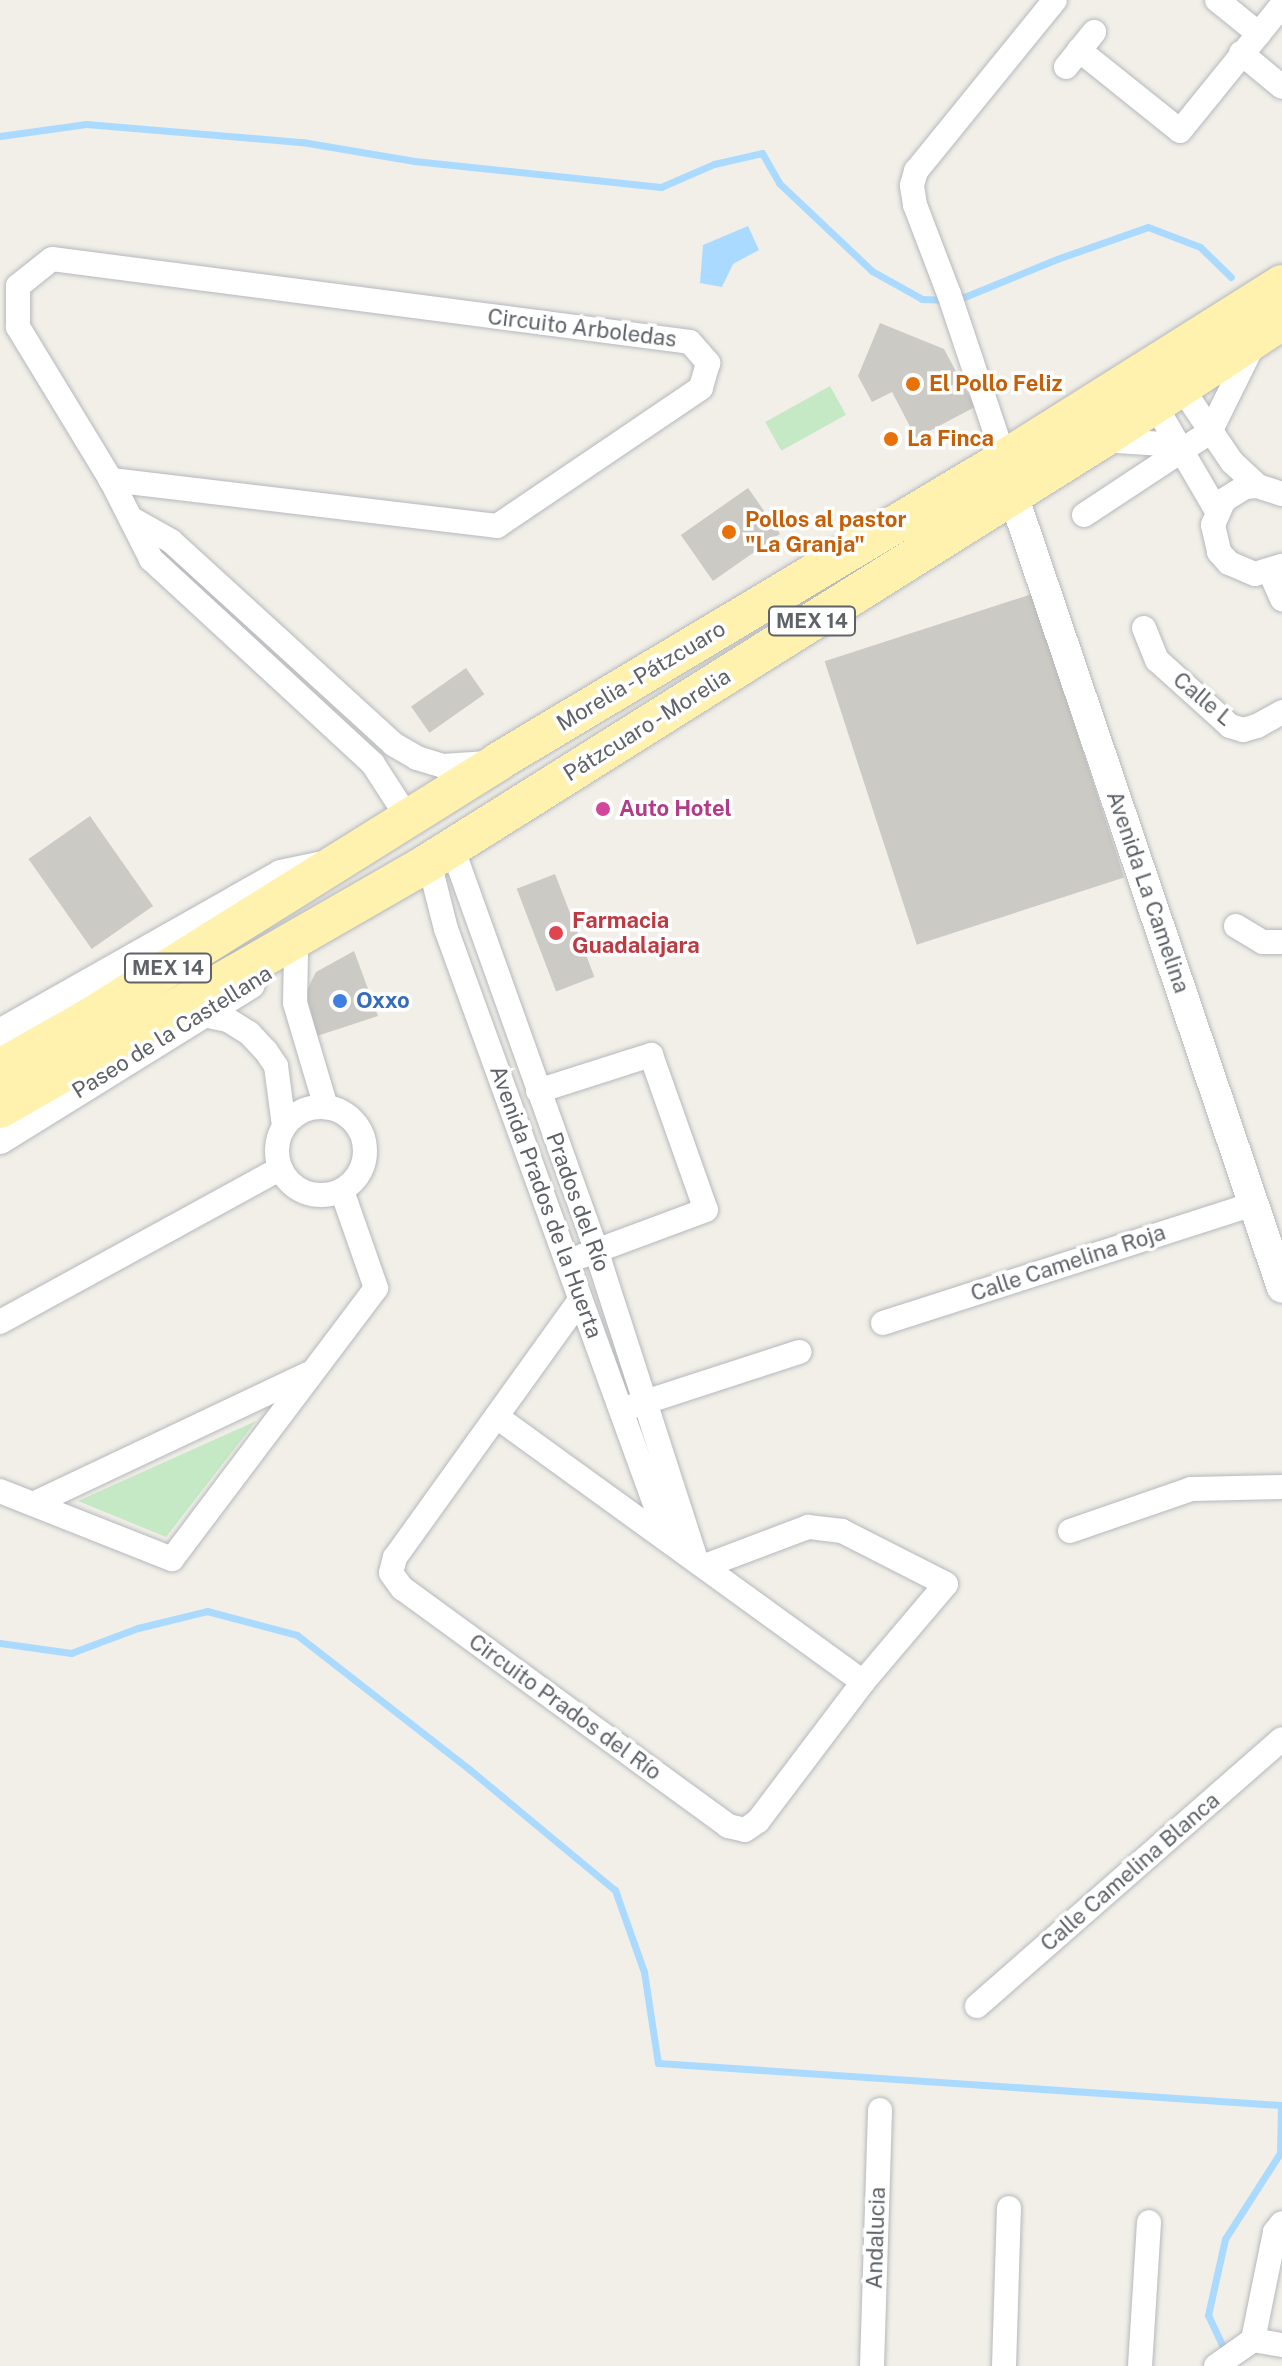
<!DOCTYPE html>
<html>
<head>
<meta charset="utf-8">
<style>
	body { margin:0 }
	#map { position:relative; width:1282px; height:2366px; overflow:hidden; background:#f1efe8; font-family:"Public Sans",sans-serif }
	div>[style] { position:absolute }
	.green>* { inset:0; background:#c5e8c5; transform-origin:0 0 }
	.water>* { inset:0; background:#aadaff }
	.stream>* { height:7px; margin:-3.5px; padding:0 3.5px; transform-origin:3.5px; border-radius:3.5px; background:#aadaff }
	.building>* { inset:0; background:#cccac5; transform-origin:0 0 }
	.roads { filter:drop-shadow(0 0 2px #b5b8bc) drop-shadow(0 0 2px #b5b8bc) }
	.minor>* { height:24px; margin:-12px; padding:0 12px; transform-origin:12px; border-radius:12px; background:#fff }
	.minor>.ring { margin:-12px; padding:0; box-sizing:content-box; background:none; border:24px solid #fff; border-radius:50% }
	.tertiary>* { height:30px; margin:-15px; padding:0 15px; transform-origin:15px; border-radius:15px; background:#fff }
	.primary>* { height:38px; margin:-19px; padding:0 19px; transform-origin:19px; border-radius:19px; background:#fff2af }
	.dots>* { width:22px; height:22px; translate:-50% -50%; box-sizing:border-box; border:4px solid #fff; border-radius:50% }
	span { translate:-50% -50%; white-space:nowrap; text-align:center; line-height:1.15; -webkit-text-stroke:7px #fff; paint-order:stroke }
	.shield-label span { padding:2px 6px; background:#fff; border:2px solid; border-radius:6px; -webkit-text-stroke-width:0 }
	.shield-label { font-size:20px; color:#5f6368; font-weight:700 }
	.street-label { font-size:22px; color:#5f6368 }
	.food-label { font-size:22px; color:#c56008; font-weight:700 }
	.left { translate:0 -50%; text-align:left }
	.hotel-label { font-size:22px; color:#b23c85; font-weight:700 }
	.health-label { font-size:22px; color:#be3a42; font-weight:700 }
	.shop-label { font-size:22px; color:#366cbe; font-weight:700 }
</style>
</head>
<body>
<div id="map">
	<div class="green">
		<div style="left:830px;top:386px;width:33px;height:74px;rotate:61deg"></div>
		<div style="clip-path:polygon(256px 1421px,166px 1537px,78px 1501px)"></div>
	</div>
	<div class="water">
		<div style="clip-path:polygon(748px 226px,759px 250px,733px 264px,722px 287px,700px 283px,703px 245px)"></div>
	</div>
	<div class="stream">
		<div style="left:0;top:136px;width:87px;rotate:-7.9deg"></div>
		<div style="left:86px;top:124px;width:217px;rotate:4.8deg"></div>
		<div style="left:302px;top:142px;width:114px;rotate:9.6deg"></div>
		<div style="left:414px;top:161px;width:248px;rotate:6deg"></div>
		<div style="left:661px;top:187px;width:58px;rotate:-23.5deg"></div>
		<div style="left:714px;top:164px;width:49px;rotate:-12.9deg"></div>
		<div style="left:762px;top:153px;width:34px;rotate:60deg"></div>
		<div style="left:779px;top:183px;width:128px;rotate:43.4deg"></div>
		<div style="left:872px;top:271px;width:57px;rotate:29.2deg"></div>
		<div style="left:922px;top:299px;width:35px;rotate:2deg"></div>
		<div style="left:957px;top:300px;width:108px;rotate:-22.3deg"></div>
		<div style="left:1057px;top:259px;width:96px;rotate:-19.4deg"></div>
		<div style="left:1148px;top:227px;width:56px;rotate:21deg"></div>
		<div style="left:1200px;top:247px;width:43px;rotate:44.1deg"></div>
		<div style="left:0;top:1643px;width:72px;rotate:8deg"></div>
		<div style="left:71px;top:1653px;width:72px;rotate:-20.5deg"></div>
		<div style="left:138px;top:1628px;width:71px;rotate:-13.8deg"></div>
		<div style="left:207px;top:1611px;width:93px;rotate:14.9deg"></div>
		<div style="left:297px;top:1635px;width:218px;rotate:37.9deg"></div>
		<div style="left:469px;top:1769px;width:190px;rotate:39.7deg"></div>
		<div style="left:615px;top:1890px;width:87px;rotate:70.5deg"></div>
		<div style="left:644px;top:1972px;width:92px;rotate:81.3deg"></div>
		<div style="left:658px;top:2063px;width:624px;rotate:3.86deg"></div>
		<div style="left:1281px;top:2105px;width:48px;rotate:91.2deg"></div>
		<div style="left:1280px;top:2153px;width:102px;rotate:122.6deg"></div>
		<div style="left:1225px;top:2239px;width:78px;rotate:102.6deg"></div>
		<div style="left:1208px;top:2315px;width:42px;rotate:64.7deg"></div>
	</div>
	<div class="building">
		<div style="clip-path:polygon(880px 323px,944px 349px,975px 407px,916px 438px,892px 392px,872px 402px,858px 376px)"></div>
		<div style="left:748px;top:488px;width:56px;height:82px;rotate:55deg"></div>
		<div style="left:1032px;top:594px;width:298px;height:218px;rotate:72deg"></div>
		<div style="left:466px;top:668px;width:32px;height:67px;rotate:55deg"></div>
		<div style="left:90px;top:816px;width:110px;height:75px;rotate:55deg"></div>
		<div style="left:555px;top:874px;width:110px;height:41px;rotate:69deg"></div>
		<div style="clip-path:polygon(354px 951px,378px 1016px,317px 1036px,306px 992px,316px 972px)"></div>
	</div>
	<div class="roads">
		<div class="minor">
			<div style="left:1217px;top:0;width:54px;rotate:39deg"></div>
			<div style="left:1079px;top:50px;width:129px;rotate:38.7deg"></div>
			<div style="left:1180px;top:131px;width:162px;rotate:-51deg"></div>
			<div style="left:1241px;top:53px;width:53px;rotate:39.7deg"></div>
			<div style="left:1066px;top:67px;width:45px;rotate:-51.3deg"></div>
			<div style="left:18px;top:286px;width:43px;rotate:-38.5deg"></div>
			<div style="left:52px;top:259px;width:643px;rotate:7.41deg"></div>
			<div style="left:690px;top:342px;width:28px;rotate:49deg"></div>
			<div style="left:708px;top:363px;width:26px;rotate:106deg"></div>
			<div style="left:701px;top:388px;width:246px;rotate:145.9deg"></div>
			<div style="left:497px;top:526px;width:389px;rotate:-173.2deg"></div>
			<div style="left:18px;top:286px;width:41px;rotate:90deg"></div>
			<div style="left:18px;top:327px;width:179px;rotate:58.7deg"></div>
			<div style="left:111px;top:480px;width:89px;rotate:63.1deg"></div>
			<div style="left:151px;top:559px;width:302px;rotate:42.7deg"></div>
			<div style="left:373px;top:764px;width:64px;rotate:57.1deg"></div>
			<div style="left:1181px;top:387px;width:91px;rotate:55.8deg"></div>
			<div style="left:1232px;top:462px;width:35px;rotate:43deg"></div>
			<div style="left:1155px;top:405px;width:123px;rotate:59.7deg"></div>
			<div style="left:1101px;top:440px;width:78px;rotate:3.7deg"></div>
			<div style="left:1004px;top:458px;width:173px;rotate:-108.5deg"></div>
			<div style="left:949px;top:294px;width:95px;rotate:-110.9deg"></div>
			<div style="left:915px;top:205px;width:20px;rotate:-99deg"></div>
			<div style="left:912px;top:185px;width:15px;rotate:-74deg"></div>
			<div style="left:916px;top:171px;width:220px;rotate:-50.9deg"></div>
			<div style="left:1282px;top:494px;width:25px;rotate:-162deg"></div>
			<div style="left:1258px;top:486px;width:13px;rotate:176deg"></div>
			<div style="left:1245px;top:487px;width:25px;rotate:148deg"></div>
			<div style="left:1224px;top:500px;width:27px;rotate:114deg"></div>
			<div style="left:1213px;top:525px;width:28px;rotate:77deg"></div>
			<div style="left:1219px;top:552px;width:15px;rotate:48deg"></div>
			<div style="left:1229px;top:563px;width:28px;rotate:23deg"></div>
			<div style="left:1255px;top:574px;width:28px;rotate:-17deg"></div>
			<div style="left:1084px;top:515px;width:151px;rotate:-33.4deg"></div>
			<div style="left:1210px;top:432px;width:102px;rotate:-63.7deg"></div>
			<div style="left:132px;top:519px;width:45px;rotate:29.4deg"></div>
			<div style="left:171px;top:541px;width:301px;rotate:42.4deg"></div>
			<div style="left:393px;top:744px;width:28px;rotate:30deg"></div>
			<div style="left:417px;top:758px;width:27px;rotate:17deg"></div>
			<div style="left:443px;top:766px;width:45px;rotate:-3.8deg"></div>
			<div style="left:1270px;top:572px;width:30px;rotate:66deg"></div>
			<div style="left:1144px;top:628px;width:35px;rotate:68deg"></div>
			<div style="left:1157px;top:660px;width:98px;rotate:42.1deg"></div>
			<div style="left:1230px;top:726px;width:14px;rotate:17deg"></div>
			<div style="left:1243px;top:730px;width:15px;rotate:-16deg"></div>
			<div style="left:1257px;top:726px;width:29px;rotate:-29deg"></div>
			<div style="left:452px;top:847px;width:428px;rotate:70.3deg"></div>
			<div style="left:596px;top:1250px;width:326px;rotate:72.1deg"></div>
			<div style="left:429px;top:862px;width:69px;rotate:75.8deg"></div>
			<div style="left:446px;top:929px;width:650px;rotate:70.03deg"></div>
			<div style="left:1236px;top:926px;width:31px;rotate:31deg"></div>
			<div style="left:1263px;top:942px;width:19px"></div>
			<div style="left:296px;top:953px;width:50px;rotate:91.1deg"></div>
			<div style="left:295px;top:1003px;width:109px;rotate:73.4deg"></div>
			<div style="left:204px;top:1015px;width:25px;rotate:12deg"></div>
			<div style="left:228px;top:1020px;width:25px;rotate:32deg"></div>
			<div style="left:249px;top:1033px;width:25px;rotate:47deg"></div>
			<div style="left:266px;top:1051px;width:18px;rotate:56deg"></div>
			<div style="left:276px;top:1066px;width:61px;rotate:82.4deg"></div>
			<div style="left:538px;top:1091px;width:119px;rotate:-17.7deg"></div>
			<div style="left:651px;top:1055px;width:164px;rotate:70.5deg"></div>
			<div style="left:706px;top:1210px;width:132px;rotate:159.6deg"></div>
			<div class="ring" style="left:277px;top:1107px;width:64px;height:64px"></div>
			<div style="left:580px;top:1300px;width:317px;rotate:125.7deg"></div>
			<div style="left:395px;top:1557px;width:16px;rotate:104deg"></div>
			<div style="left:391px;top:1573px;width:19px;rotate:54deg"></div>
			<div style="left:402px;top:1588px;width:404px;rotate:36.1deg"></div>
			<div style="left:728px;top:1826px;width:17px;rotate:13deg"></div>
			<div style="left:745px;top:1830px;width:16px;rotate:-35deg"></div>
			<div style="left:758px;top:1821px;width:174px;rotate:-52.9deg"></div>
			<div style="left:863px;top:1682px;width:128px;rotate:-49.7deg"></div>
			<div style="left:946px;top:1584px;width:117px;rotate:-153deg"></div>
			<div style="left:842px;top:1531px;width:34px;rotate:-173deg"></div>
			<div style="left:808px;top:1527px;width:110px;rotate:159.3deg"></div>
			<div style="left:0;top:1322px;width:319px;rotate:-28.7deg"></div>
			<div style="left:883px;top:1323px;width:390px;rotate:-17.8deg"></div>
			<div style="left:633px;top:1406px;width:175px;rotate:-18deg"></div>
			<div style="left:497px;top:1417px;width:452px;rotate:35.9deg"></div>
			<div style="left:0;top:1491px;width:185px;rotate:21.6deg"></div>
			<div style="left:172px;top:1559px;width:339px;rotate:-53deg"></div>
			<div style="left:376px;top:1288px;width:103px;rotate:-109.3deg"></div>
			<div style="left:35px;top:1503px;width:302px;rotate:-25.3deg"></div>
			<div style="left:1070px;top:1531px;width:128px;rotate:-19.1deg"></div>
			<div style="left:1191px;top:1489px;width:91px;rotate:-1.3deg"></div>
			<div style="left:977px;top:2006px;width:405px;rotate:-41.2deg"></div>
			<div style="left:1253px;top:2340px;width:110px;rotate:-78.5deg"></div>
			<div style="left:1275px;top:2232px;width:11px;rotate:-52deg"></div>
			<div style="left:1253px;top:2340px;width:29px;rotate:10deg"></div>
			<div style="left:872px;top:2366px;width:256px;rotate:-88.2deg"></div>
			<div style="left:1004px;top:2366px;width:158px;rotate:-88.2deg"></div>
			<div style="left:1140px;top:2366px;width:144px;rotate:-86.4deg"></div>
			<div style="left:1216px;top:2366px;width:45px;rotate:-35.1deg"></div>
		</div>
		<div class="tertiary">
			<div style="left:1013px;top:495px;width:837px;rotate:71.26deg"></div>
			<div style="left:0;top:1034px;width:323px;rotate:-29.5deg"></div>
			<div style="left:281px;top:875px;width:40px;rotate:-12deg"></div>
			<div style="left:0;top:1139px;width:294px;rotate:-31.8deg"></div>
		</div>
		<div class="primary">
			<div style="left:0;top:1068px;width:103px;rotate:-29.5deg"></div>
			<div style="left:90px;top:1017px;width:483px;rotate:-32deg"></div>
			<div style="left:499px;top:761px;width:579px;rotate:-30.86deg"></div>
			<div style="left:996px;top:464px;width:338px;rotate:-32.2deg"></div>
			<div style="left:0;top:1109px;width:495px;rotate:-29.9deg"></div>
			<div style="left:429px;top:862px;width:794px;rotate:-32.13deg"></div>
			<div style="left:1101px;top:440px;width:217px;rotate:-33.3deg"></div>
		</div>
	</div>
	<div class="dots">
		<div style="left:913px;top:384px;background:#e8710a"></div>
		<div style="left:891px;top:439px;background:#e8710a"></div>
		<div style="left:729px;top:532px;background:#e8710a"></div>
		<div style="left:603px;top:809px;background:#d1479c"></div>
		<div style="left:556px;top:933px;background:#e0444e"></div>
		<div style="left:340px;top:1001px;background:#3f7fe0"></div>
	</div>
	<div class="shield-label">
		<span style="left:812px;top:621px">MEX 14</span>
		<span style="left:168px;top:968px">MEX 14</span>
	</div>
	<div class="street-label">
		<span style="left:582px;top:328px;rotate:7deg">Circuito Arboledas</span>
		<span style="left:641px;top:676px;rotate:-31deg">Morelia - Pátzcuaro</span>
		<span style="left:1203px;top:699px;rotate:40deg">Calle L</span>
		<span style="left:647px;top:725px;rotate:-32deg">Pátzcuaro - Morelia</span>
		<span style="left:1148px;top:892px;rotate:71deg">Avenida La Camelina</span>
		<span style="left:172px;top:1032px;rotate:-32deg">Paseo de la Castellana</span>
		<span style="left:546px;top:1202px;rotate:70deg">Avenida Prados de la Huerta</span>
		<span style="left:578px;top:1202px;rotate:70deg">Prados del Río</span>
		<span style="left:1068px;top:1263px;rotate:-18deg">Calle Camelina Roja</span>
		<span style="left:565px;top:1707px;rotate:36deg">Circuito Prados del Río</span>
		<span style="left:1130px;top:1872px;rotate:-41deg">Calle Camelina Blanca</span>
		<span style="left:876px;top:2238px;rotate:-88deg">Andalucia</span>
	</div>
	<div class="food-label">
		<span class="left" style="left:929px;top:384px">El Pollo Feliz</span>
		<span class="left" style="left:907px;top:439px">La Finca</span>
		<span class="left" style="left:745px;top:532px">Pollos al pastor<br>"La Granja"</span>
	</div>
	<div class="hotel-label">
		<span class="left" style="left:619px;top:809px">Auto Hotel</span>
	</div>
	<div class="health-label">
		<span class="left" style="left:572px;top:933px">Farmacia<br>Guadalajara</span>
	</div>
	<div class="shop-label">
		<span class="left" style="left:356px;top:1001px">Oxxo</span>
	</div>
</div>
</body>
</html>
